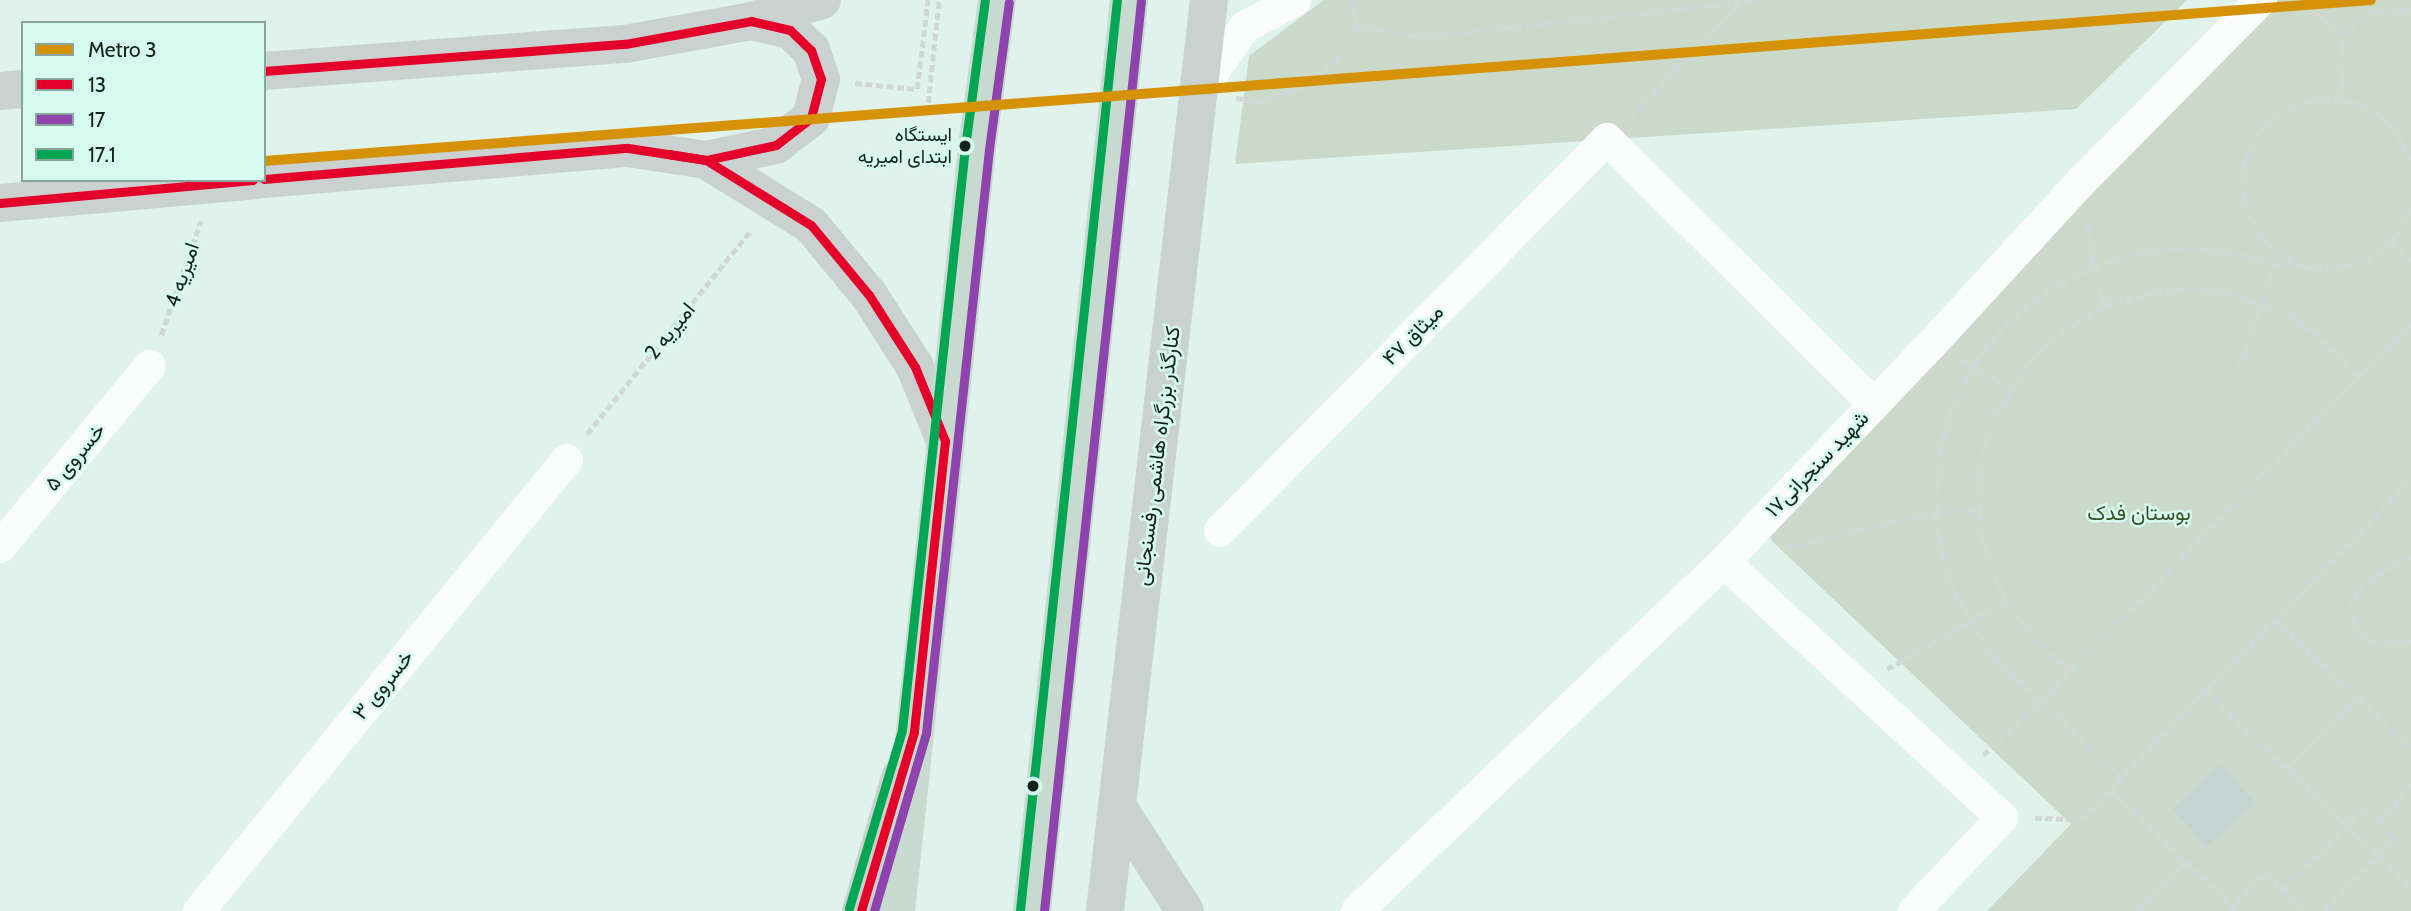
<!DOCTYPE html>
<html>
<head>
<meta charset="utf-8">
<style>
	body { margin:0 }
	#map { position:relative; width:2411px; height:911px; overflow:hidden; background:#dff2ec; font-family:Cabin,Vazirmatn,sans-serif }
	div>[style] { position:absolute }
	.green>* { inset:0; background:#cad9ca }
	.building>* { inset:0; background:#c5d4d2; transform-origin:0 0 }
	.path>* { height:4.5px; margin-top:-2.25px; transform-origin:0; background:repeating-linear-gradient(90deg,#d1d7d5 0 7px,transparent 0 10.5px) }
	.street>* { height:32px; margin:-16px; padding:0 16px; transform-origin:16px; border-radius:16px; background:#fafdfc }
	.secondary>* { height:38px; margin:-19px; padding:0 19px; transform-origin:19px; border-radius:19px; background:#cad2cf }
	.highway>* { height:38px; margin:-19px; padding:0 19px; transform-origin:19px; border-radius:19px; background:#c8d9d0 }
	.bus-1>* { height:9px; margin:-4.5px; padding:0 4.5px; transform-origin:4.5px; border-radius:4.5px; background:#e4002b }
	.bus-2>* { height:9px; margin:-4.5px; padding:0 4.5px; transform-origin:4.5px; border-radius:4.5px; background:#8e44ad }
	.bus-3>* { height:9px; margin:-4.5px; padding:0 4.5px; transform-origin:4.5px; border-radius:4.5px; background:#00a651 }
	.metro-1>* { height:10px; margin:-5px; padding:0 5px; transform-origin:5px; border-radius:5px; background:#d59204 }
	.dots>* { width:19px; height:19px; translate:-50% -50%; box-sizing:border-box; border:4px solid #d7faef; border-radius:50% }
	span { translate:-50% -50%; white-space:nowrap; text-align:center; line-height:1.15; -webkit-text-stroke:5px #d7faef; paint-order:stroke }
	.bus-label { font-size:19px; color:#15221e }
	.right { translate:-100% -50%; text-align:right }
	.street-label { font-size:21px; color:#15221e }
	.park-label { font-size:21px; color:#395127 }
	.legend { position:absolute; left:21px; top:21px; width:245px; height:161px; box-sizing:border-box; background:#d7faef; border:2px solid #89a49b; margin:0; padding:9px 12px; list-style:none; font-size:21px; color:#15221e }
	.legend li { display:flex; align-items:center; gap:14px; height:35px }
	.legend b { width:35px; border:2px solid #89a49b }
</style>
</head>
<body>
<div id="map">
	<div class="green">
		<div style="clip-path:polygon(1324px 0,2187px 0,2076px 109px,1235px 164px,1249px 56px)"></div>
		<div style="clip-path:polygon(2260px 0,2411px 0,2411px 911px,1987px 911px,2071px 824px,1772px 541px,1765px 525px)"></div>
	</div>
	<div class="building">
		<div style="left:2221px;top:765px;width:51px;height:65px;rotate:48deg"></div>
	</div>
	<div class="path">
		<div style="left:2301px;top:0;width:54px;rotate:40.5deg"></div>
		<div style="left:1356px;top:26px;width:66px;rotate:9.6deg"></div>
		<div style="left:1421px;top:37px;width:342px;rotate:-6.2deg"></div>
		<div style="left:855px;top:83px;width:62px;rotate:5.5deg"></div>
		<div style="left:917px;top:89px;width:90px;rotate:-83deg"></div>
		<div style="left:1236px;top:98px;width:21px;rotate:11deg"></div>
		<div style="left:1257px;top:102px;width:44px;rotate:-17.2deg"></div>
		<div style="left:1299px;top:89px;width:46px;rotate:-37.1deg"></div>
		<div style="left:1336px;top:61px;width:40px;rotate:-60.3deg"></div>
		<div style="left:1356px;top:26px;width:26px;rotate:-99deg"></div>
		<div style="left:2341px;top:99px;width:64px;rotate:-89.1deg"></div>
		<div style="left:2342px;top:35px;width:35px;rotate:-41deg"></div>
		<div style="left:2368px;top:12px;width:43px;rotate:-2.7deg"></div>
		<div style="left:928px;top:103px;width:104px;rotate:-83.9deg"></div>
		<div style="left:1630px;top:116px;width:159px;rotate:-45.3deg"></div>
		<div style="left:2411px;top:161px;width:36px;rotate:-118deg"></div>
		<div style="left:2394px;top:129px;width:21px;rotate:-135deg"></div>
		<div style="left:2379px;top:114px;width:21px;rotate:-151deg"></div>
		<div style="left:2361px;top:104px;width:40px;rotate:-171.5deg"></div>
		<div style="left:2321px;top:98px;width:42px;rotate:162deg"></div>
		<div style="left:2281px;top:111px;width:21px;rotate:139deg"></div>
		<div style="left:2265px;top:125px;width:21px;rotate:125deg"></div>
		<div style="left:2253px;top:142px;width:21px;rotate:113deg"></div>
		<div style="left:2245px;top:161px;width:20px;rotate:99deg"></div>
		<div style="left:2242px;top:181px;width:21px;rotate:85deg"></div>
		<div style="left:2244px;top:202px;width:41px;rotate:64.1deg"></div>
		<div style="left:2262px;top:239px;width:41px;rotate:37.1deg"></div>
		<div style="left:2295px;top:264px;width:21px;rotate:14deg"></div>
		<div style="left:2315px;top:269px;width:41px;rotate:-5.6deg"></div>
		<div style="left:2356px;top:265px;width:21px;rotate:-25deg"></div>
		<div style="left:2375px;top:256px;width:41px;rotate:-47deg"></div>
		<div style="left:2403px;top:226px;width:21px;rotate:-67deg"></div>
		<div style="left:2088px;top:224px;width:42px;rotate:81.9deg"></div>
		<div style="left:2094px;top:266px;width:41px;rotate:74.2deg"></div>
		<div style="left:2391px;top:242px;width:28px;rotate:44deg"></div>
		<div style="left:161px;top:335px;width:121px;rotate:-70.7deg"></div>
		<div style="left:1962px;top:360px;width:54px;rotate:29.9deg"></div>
		<div style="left:2238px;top:369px;width:110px;rotate:-70.4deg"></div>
		<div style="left:2275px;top:265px;width:18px;rotate:-3deg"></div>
		<div style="left:587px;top:434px;width:260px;rotate:-51.2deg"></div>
		<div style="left:1787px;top:547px;width:153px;rotate:-13.2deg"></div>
		<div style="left:1936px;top:512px;width:42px;rotate:-2.7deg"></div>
		<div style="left:2411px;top:557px;width:55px;rotate:151.6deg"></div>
		<div style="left:2363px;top:583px;width:26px;rotate:118deg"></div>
		<div style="left:2351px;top:606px;width:27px;rotate:75deg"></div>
		<div style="left:2358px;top:632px;width:19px;rotate:36deg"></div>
		<div style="left:2373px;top:643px;width:38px;rotate:-2deg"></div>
		<div style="left:2275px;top:620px;width:187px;rotate:43.3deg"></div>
		<div style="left:1887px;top:669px;width:136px;rotate:-30deg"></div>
		<div style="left:2070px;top:671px;width:32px;rotate:-141deg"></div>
		<div style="left:2045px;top:651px;width:64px;rotate:-128.7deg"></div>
		<div style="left:2005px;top:601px;width:63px;rotate:-111.3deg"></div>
		<div style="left:1982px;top:542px;width:64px;rotate:-93.6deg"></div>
		<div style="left:1978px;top:478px;width:33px;rotate:-79deg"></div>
		<div style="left:1984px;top:446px;width:33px;rotate:-70deg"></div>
		<div style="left:1995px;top:415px;width:64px;rotate:-57.8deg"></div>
		<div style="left:2029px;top:361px;width:31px;rotate:-45deg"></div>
		<div style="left:2051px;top:339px;width:64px;rotate:-32.2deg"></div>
		<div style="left:2105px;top:305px;width:63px;rotate:-13.8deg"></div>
		<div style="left:2166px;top:290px;width:32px;rotate:-2deg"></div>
		<div style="left:2198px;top:289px;width:31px;rotate:7deg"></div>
		<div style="left:2229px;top:293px;width:63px;rotate:20.4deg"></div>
		<div style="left:2288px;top:315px;width:32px;rotate:32deg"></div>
		<div style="left:2315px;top:332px;width:62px;rotate:46.3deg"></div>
		<div style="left:2206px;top:691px;width:283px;rotate:43.6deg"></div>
		<div style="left:1983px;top:755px;width:79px;rotate:-43deg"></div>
		<div style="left:2041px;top:701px;width:529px;rotate:-45.61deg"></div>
		<div style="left:2287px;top:769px;width:100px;rotate:-45.8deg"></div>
		<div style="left:2121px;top:779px;width:183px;rotate:-136.1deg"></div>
		<div style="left:1989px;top:652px;width:72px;rotate:-120.1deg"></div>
		<div style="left:1953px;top:590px;width:37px;rotate:-107deg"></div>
		<div style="left:1942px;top:555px;width:36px;rotate:-100deg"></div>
		<div style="left:1936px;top:520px;width:71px;rotate:-86.8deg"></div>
		<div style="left:1940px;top:449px;width:36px;rotate:-74deg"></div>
		<div style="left:1950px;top:414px;width:36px;rotate:-66deg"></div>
		<div style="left:1965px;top:381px;width:36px;rotate:-58deg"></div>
		<div style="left:1984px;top:350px;width:35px;rotate:-50deg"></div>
		<div style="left:2007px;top:323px;width:36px;rotate:-42deg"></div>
		<div style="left:2034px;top:299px;width:68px;rotate:-28.8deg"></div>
		<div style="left:2094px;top:266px;width:41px;rotate:-17.1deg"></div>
		<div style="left:2133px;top:254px;width:35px;rotate:-8deg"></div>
		<div style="left:2168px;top:249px;width:37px"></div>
		<div style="left:2205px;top:249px;width:36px;rotate:8deg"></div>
		<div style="left:2241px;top:254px;width:36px;rotate:18deg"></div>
		<div style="left:2110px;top:789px;width:171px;rotate:43.6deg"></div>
		<div style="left:2035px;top:818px;width:46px;rotate:1.2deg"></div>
		<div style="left:2081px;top:819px;width:473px;rotate:-45.8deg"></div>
		<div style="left:2380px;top:822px;width:49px;rotate:-50.8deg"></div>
		<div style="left:2283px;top:889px;width:116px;rotate:-45deg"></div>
		<div style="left:2365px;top:807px;width:44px;rotate:45deg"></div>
		<div style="left:2396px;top:838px;width:103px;rotate:134.6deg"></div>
		<div style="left:2138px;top:911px;width:69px;rotate:-45.6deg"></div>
		<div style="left:2229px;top:911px;width:53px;rotate:-45.8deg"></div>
		<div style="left:2266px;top:873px;width:54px;rotate:44.3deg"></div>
	</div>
	<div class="street">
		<div style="left:1199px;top:92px;width:80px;rotate:-54.7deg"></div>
		<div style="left:1245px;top:27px;width:57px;rotate:-28.4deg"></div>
		<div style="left:1220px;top:531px;width:551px;rotate:-45.37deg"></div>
		<div style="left:1607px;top:139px;width:376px;rotate:44.8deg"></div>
		<div style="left:0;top:547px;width:235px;rotate:-50.4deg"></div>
		<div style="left:1724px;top:562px;width:378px;rotate:42.6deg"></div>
		<div style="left:2002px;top:818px;width:128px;rotate:133.4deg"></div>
		<div style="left:199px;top:911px;width:582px;rotate:-50.79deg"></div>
		<div style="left:1357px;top:911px;width:506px;rotate:-43.56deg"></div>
		<div style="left:1724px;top:562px;width:298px;rotate:-46.4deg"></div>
		<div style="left:1930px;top:346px;width:223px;rotate:-47.4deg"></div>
		<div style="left:2081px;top:182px;width:256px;rotate:-45.3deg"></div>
	</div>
	<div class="secondary">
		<div style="left:264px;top:71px;width:362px;rotate:-4.3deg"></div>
		<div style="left:625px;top:44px;width:128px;rotate:-10.3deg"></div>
		<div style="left:751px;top:21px;width:74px;rotate:-16.5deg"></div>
		<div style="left:0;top:91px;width:23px;rotate:-5deg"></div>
		<div style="left:706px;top:160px;width:72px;rotate:-12.1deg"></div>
		<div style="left:776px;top:145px;width:44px;rotate:-37.6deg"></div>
		<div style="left:811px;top:118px;width:40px;rotate:-75.6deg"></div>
		<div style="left:821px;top:79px;width:31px;rotate:-109deg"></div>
		<div style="left:811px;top:50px;width:29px;rotate:-136deg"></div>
		<div style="left:790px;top:30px;width:40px;rotate:-167deg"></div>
		<div style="left:264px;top:179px;width:365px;rotate:-4.9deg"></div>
		<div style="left:628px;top:148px;width:79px;rotate:8.7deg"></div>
		<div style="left:706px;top:160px;width:123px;rotate:31.8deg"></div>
		<div style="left:811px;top:225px;width:91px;rotate:50.4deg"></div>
		<div style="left:869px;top:295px;width:85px;rotate:57.4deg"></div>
		<div style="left:915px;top:367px;width:80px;rotate:67.9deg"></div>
		<div style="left:0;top:203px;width:257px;rotate:-5.1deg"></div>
		<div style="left:1117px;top:806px;width:125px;rotate:57.1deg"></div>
		<div style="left:861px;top:911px;width:139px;rotate:-73.7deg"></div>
		<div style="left:1105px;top:911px;width:917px;rotate:-83.49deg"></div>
	</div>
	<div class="highway">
		<div style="left:896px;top:911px;width:767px;rotate:-83.94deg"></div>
		<div style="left:977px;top:148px;width:149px;rotate:-82.3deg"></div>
		<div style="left:1032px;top:911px;width:916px;rotate:-83.92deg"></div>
	</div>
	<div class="bus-1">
		<div style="left:264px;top:71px;width:362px;rotate:-4.3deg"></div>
		<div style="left:625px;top:44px;width:128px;rotate:-10.3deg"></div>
		<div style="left:751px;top:21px;width:40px;rotate:13deg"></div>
		<div style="left:790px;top:30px;width:29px;rotate:44deg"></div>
		<div style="left:811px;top:50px;width:31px;rotate:71deg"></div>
		<div style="left:821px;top:79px;width:40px;rotate:104.4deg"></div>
		<div style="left:811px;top:118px;width:44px;rotate:142.4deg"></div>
		<div style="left:776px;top:145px;width:72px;rotate:167.9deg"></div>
		<div style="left:706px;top:160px;width:38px;rotate:-171deg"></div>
		<div style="left:264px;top:179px;width:365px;rotate:-4.9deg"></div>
		<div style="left:628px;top:148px;width:79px;rotate:8.7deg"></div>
		<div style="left:706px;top:160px;width:123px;rotate:31.8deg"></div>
		<div style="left:811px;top:225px;width:91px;rotate:50.4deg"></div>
		<div style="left:869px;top:295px;width:85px;rotate:57.4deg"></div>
		<div style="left:915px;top:367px;width:80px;rotate:67.9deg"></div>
		<div style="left:945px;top:441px;width:293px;rotate:96.1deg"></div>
		<div style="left:914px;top:732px;width:187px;rotate:106.5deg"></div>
		<div style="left:0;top:203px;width:254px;rotate:-5.2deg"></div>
	</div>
	<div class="bus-2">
		<div style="left:874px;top:911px;width:185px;rotate:-73.7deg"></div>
		<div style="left:926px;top:733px;width:587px;rotate:-83.84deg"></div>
		<div style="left:989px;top:149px;width:148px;rotate:-82.3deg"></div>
		<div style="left:1044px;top:911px;width:915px;rotate:-83.92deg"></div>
	</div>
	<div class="bus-3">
		<div style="left:849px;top:908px;width:186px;rotate:-73.4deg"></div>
		<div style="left:902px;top:730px;width:586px;rotate:-83.83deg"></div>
		<div style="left:965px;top:147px;width:148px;rotate:-82.3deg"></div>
		<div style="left:1020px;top:910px;width:915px;rotate:-83.92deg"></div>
	</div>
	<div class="metro-1">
		<div style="left:264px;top:161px;width:2113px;rotate:-4.37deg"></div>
	</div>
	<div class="dots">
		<div style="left:965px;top:146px;background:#15221e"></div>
		<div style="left:1033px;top:786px;background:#15221e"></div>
	</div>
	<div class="bus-label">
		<span class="right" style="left:952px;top:146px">ایستگاه<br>ابتدای امیریه</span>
	</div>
	<div class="street-label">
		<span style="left:182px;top:275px;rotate:-71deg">امیریه 4</span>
		<span style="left:670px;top:331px;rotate:-51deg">امیریه 2</span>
		<span style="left:1413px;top:335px;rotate:-45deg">میثاق ۴۷</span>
		<span style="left:1157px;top:456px;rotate:-83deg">کنارگذر بزرگراه هاشمی رفسنجانی</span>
		<span style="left:75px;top:457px;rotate:-50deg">خسروی ۵</span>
		<span style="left:1817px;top:464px;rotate:-46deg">شهید سنجرانی۱۷</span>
		<span style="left:383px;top:685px;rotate:-51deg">خسروی ۳</span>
	</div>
	<div class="park-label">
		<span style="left:2139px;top:513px">بوستان فدک</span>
	</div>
	<ul class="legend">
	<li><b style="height:9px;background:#d59204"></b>Metro 3</li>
	<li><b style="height:9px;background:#e4002b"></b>13</li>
	<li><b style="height:9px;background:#8e44ad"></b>17</li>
	<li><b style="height:9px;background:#00a651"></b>17.1</li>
	</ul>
</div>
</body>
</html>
